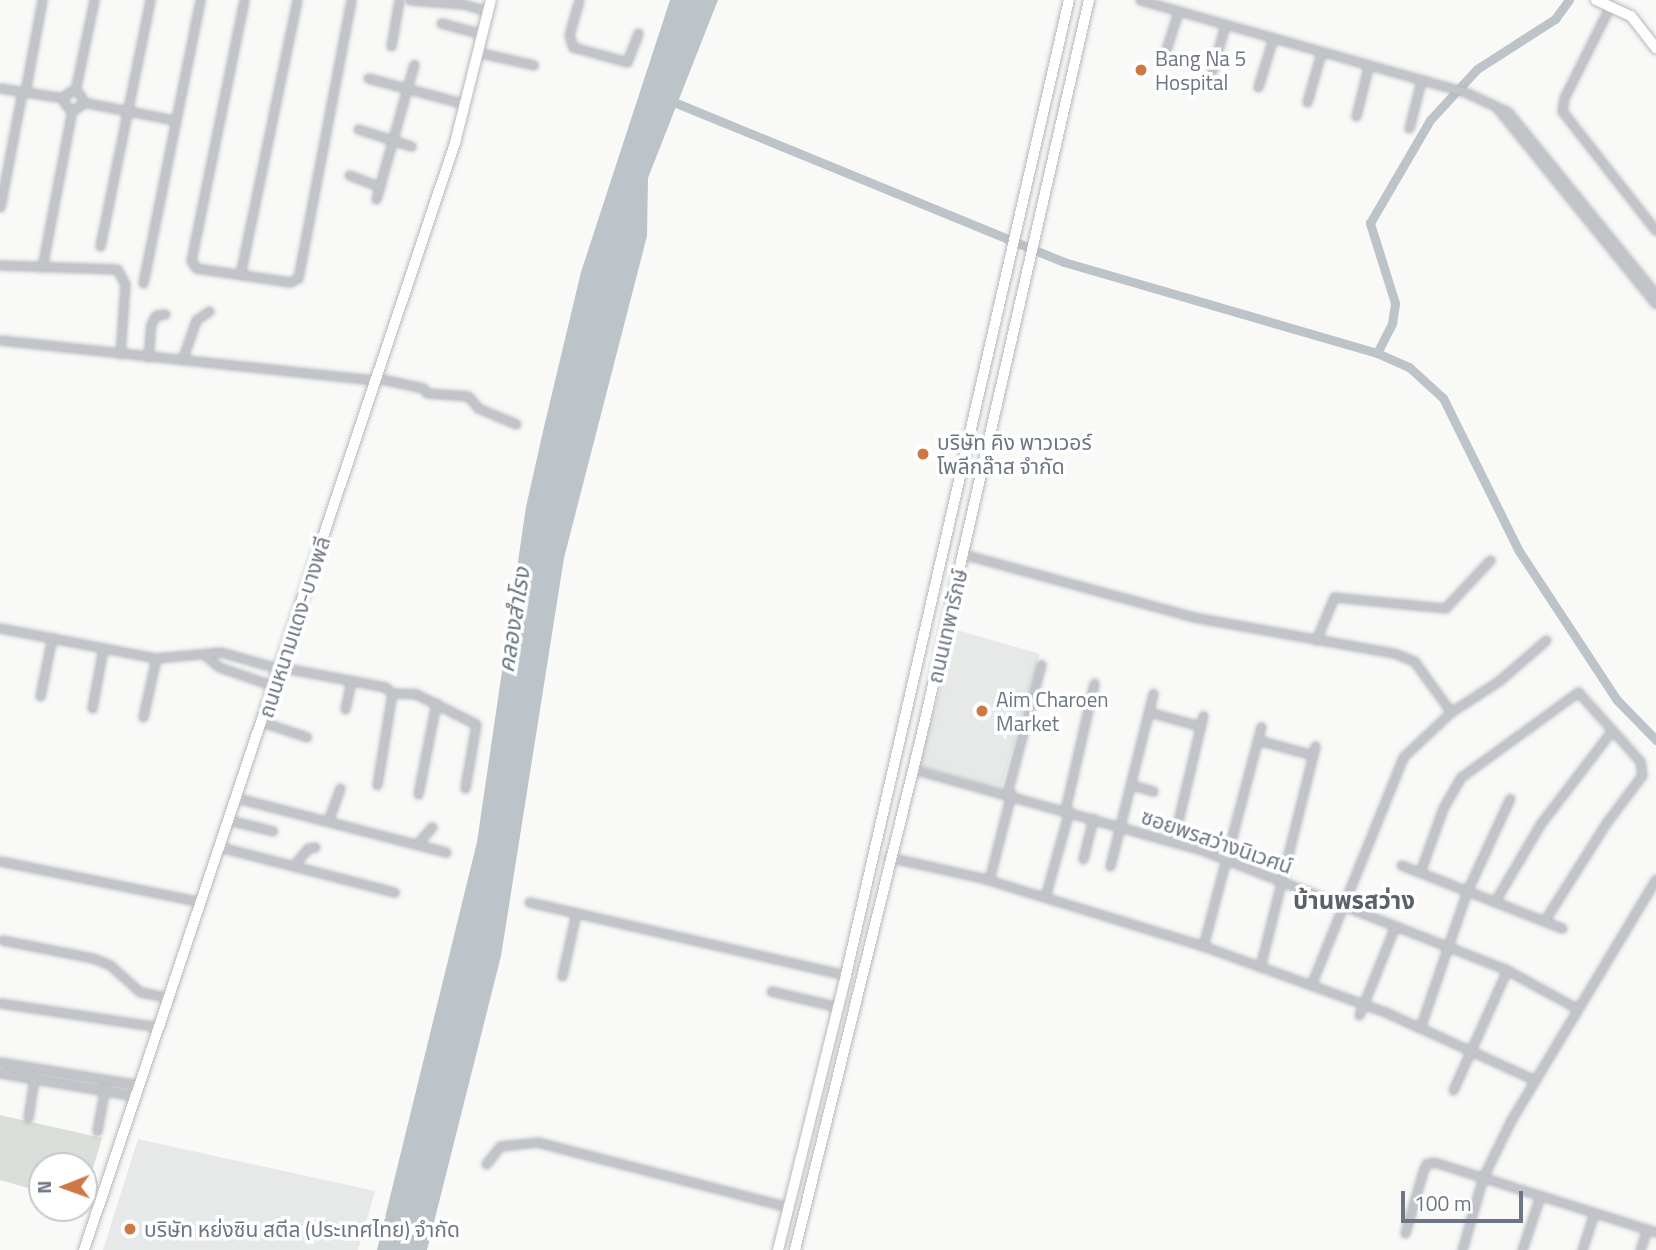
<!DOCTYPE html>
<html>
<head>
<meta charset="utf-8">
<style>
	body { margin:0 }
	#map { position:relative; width:1656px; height:1250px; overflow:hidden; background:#f9faf8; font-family:"Titillium Web","Noto Sans Thai",sans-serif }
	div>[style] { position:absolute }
	.built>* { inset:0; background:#e7e9e8; transform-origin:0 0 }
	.green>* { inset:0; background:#d9ded8 }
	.water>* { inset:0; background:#bcc3c9 }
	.canal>* { height:9px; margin:-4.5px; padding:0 4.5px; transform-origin:4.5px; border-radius:4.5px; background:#bcc3c9 }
	.roads { filter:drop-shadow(0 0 2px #b5b8bd) drop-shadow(0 0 2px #b5b8bd) }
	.street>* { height:7px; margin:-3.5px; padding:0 3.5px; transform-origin:3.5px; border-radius:3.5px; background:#c2c4c9 }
	.street>.ring { margin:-3.5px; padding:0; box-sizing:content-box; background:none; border:7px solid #c2c4c9; border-radius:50% }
	.secondary>* { height:10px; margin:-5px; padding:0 5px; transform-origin:5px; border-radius:5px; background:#fff }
	.primary>* { height:10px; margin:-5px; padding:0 5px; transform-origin:5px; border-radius:5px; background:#fff }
	.dots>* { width:19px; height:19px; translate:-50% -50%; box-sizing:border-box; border:4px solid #fff; border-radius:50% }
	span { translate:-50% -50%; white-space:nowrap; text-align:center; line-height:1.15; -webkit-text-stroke:7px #fff; paint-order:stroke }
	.poi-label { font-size:21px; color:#6d7685 }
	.left { translate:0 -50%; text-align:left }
	.street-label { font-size:21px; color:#6d7685 }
	.water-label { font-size:23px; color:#68767f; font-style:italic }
	.quarter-label { font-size:24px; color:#5a616b; font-weight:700 }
	.north { position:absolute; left:28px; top:1152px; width:70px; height:70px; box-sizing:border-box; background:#fff; border:2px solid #c5c8ce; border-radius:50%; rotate:269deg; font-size:19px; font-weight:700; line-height:28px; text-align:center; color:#6d7685 }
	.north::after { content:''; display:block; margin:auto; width:24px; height:32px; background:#ce7943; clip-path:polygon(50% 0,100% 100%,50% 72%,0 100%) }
	.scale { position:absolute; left:1401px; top:1191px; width:122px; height:32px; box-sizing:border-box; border:4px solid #6d7685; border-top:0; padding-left:9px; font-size:21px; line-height:24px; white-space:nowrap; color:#6d7685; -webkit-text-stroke:5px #fff; paint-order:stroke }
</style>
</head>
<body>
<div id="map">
	<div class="built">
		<div style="left:957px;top:630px;width:86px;height:141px;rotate:16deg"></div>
		<div style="clip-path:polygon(138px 1139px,375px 1191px,358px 1250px,103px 1250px)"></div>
	</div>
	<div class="green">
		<div style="clip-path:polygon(0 1115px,102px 1138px,84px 1198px,84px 1166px,42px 1166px,42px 1192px,0 1180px)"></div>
	</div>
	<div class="water">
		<div style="clip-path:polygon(670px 0,718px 0,648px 178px,647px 236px,564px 558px,501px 956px,427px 1250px,377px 1250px,477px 842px,526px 507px,544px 427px,581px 272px)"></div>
	</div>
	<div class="canal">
		<div style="left:669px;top:100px;width:427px;rotate:22.3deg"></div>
		<div style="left:1064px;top:262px;width:326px;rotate:16.2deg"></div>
		<div style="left:1377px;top:353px;width:35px;rotate:24deg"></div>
		<div style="left:1409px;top:367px;width:46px;rotate:42.4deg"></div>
		<div style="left:1443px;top:398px;width:171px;rotate:63.6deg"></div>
		<div style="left:1519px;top:551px;width:178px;rotate:56.7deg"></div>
		<div style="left:1617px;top:700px;width:56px;rotate:45.7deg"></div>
		<div style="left:1377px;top:353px;width:34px;rotate:-63deg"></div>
		<div style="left:1392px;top:323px;width:20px;rotate:-81deg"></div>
		<div style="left:1395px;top:303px;width:84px;rotate:-107.4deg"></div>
		<div style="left:1370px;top:223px;width:119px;rotate:-59.8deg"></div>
		<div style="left:1430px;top:120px;width:69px;rotate:-47.3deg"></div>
		<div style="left:1477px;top:69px;width:93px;rotate:-32.7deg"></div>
		<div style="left:1555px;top:19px;width:24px;rotate:-54deg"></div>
	</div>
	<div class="roads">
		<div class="street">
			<div style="left:244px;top:0;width:266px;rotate:101.5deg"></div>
			<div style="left:191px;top:261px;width:9px;rotate:54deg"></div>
			<div style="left:196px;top:268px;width:95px;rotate:8.5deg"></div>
			<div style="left:290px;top:282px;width:9px;rotate:-27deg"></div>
			<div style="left:298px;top:278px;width:283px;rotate:-79.2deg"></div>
			<div style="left:410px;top:0;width:53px;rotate:4.3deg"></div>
			<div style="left:463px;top:4px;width:25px;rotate:16deg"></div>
			<div style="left:579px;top:0;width:36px;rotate:106deg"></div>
			<div style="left:569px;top:35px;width:13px;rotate:72deg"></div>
			<div style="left:573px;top:47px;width:56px;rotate:15.5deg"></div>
			<div style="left:627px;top:62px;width:31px;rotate:-69deg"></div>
			<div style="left:1140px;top:0;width:338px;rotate:15.8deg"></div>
			<div style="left:1465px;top:92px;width:47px;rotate:24.9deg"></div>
			<div style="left:1508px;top:112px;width:235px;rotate:50.9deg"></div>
			<div style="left:1611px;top:4px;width:105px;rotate:116.6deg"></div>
			<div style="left:1564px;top:98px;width:13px;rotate:99deg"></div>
			<div style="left:1562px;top:111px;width:152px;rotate:51.9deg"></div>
			<div style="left:441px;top:23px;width:42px;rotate:15deg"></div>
			<div style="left:391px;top:46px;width:47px;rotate:-80.1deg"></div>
			<div style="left:477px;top:52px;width:58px;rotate:12.8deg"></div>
			<div style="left:1164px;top:56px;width:46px;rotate:-72.3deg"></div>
			<div style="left:1212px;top:71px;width:48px;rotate:-74.2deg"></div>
			<div style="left:368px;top:78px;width:100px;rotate:15deg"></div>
			<div style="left:1258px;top:87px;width:51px;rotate:-73deg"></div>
			<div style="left:0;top:88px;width:65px;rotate:8.9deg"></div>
			<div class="ring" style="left:64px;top:91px;width:11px;height:11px"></div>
			<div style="left:75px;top:91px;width:93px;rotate:-78.2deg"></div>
			<div style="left:25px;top:92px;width:94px;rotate:-79.5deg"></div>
			<div style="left:82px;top:102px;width:95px;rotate:11deg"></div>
			<div style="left:1307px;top:102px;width:51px;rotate:-74.1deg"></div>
			<div style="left:1497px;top:108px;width:252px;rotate:51deg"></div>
			<div style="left:1356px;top:116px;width:50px;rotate:-76.2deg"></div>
			<div style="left:1409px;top:128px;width:49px;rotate:-75.7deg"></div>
			<div style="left:358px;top:129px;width:56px;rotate:17.8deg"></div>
			<div style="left:349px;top:175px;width:33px;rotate:21deg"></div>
			<div style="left:376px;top:199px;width:140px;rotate:-74.3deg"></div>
			<div style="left:0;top:207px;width:117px;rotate:-79.2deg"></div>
			<div style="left:100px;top:246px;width:251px;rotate:-78.5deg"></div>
			<div style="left:0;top:265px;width:117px;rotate:2deg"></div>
			<div style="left:117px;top:269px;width:17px;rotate:62deg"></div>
			<div style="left:125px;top:284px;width:70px;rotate:94.1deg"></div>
			<div style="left:42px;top:267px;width:161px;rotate:-79.2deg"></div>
			<div style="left:240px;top:275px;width:281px;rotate:-78.3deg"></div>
			<div style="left:143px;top:283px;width:289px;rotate:-78.6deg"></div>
			<div style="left:0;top:340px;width:378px;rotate:6.1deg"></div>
			<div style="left:148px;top:357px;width:33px;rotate:-85deg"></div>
			<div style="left:151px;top:324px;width:10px;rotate:-61deg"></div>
			<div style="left:156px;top:315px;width:9px;rotate:-6deg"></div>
			<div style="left:182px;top:360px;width:42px;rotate:-70.7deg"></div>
			<div style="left:196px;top:320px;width:16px;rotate:-35deg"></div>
			<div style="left:377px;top:378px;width:47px;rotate:12.3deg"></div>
			<div style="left:423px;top:388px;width:6px;rotate:51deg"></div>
			<div style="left:427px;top:393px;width:41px;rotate:4.2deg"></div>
			<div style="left:468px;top:396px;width:16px;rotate:50deg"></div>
			<div style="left:478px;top:408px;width:41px;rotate:22.8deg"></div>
			<div style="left:963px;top:554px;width:238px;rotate:15.3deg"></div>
			<div style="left:1193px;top:617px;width:204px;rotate:10.2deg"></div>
			<div style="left:1394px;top:653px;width:22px;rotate:22deg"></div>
			<div style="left:1414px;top:661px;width:63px;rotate:54deg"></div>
			<div style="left:0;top:628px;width:159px;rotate:10.9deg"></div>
			<div style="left:156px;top:658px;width:65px;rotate:-5.3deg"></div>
			<div style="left:221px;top:652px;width:61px;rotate:16.1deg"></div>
			<div style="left:1316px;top:640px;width:47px;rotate:-67.3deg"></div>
			<div style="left:1334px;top:597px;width:112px;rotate:5.7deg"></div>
			<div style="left:1445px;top:608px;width:66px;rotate:-46.8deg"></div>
			<div style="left:205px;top:655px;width:18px;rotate:41deg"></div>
			<div style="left:219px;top:667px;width:58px;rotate:19.1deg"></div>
			<div style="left:280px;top:667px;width:107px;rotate:10.8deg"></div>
			<div style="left:385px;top:687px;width:9px;rotate:41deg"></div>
			<div style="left:392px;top:693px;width:93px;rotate:99.3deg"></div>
			<div style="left:392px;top:693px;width:24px;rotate:2deg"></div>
			<div style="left:416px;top:694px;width:67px;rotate:26.6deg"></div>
			<div style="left:476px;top:724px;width:65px;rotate:99.8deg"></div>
			<div style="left:40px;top:696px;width:60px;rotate:-78.5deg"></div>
			<div style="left:92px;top:708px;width:61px;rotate:-79.6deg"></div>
			<div style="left:345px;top:709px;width:29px;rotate:-78deg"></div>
			<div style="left:1149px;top:712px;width:53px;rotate:15.4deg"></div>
			<div style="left:143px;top:717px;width:60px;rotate:-77.6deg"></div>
			<div style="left:262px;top:722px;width:47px;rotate:18.4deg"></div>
			<div style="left:1258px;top:740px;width:57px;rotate:15.3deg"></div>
			<div style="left:913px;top:769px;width:302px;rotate:15.7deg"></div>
			<div style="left:1204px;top:851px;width:326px;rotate:21.4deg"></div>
			<div style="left:1507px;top:970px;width:79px;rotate:28.8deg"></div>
			<div style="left:1132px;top:785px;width:22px;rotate:16deg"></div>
			<div style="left:1007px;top:793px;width:133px;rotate:-75.2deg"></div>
			<div style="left:418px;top:794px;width:93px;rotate:-78.8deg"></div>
			<div style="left:237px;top:798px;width:216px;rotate:14.5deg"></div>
			<div style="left:1065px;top:810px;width:130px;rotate:-77.1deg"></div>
			<div style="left:229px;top:820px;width:45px;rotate:14deg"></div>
			<div style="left:328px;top:821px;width:35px;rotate:-70deg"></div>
			<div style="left:1173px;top:842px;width:130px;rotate:-76.7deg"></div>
			<div style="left:417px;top:844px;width:23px;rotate:-49deg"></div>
			<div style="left:220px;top:847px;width:180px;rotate:14.5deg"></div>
			<div style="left:888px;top:857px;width:96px;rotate:12.6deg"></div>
			<div style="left:982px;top:878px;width:231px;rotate:17.1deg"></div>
			<div style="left:1203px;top:946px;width:194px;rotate:19.9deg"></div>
			<div style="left:1385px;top:1012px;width:165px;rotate:24.4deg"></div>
			<div style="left:1083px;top:859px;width:42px;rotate:-76.3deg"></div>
			<div style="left:0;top:861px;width:205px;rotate:11.5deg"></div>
			<div style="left:1401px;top:865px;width:173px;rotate:21.4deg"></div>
			<div style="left:293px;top:866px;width:23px;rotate:-50deg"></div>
			<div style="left:308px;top:848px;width:7px;rotate:-8deg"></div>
			<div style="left:1110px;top:866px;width:178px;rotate:-76deg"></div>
			<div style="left:1420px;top:872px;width:68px;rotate:-70.2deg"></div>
			<div style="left:1443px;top:808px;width:36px;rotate:-60deg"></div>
			<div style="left:1461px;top:777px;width:145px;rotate:-36deg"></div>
			<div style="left:1578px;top:692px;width:93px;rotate:48.1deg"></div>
			<div style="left:1640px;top:761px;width:14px;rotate:82deg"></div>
			<div style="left:1642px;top:775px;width:60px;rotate:126.9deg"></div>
			<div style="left:1606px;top:823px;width:116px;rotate:122.3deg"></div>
			<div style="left:989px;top:880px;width:89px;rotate:-75.7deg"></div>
			<div style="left:1045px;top:897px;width:89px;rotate:-74.4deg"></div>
			<div style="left:1495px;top:901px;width:91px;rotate:-59.5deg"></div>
			<div style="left:1541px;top:823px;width:117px;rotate:-52.6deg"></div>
			<div style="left:529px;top:902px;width:325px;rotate:13deg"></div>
			<div style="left:2px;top:940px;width:93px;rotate:11.2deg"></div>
			<div style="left:93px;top:958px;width:18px;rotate:22deg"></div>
			<div style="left:110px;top:965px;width:40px;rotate:42deg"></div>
			<div style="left:140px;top:992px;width:31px;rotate:11deg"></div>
			<div style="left:1203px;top:946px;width:227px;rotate:-75.2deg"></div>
			<div style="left:1260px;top:967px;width:228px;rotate:-76deg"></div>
			<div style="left:562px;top:976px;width:65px;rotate:-77.5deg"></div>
			<div style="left:1311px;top:985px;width:246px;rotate:-68deg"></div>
			<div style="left:1403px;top:757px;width:66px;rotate:-43.2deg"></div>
			<div style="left:1451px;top:712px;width:59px;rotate:-33.1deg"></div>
			<div style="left:1500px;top:680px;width:61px;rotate:-41deg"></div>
			<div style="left:771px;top:991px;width:69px;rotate:13.4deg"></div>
			<div style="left:0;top:1003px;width:161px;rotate:8.6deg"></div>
			<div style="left:1359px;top:1015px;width:96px;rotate:-68deg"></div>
			<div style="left:1420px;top:1028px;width:145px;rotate:-71.1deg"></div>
			<div style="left:1467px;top:891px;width:102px;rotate:-65.2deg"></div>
			<div style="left:0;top:1062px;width:141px;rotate:9.4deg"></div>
			<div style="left:0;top:1073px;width:136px;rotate:9.7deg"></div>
			<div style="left:1453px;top:1090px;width:132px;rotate:-65.8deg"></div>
			<div style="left:28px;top:1118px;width:40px;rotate:-81.5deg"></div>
			<div style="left:97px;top:1131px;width:45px;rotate:-79.7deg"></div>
			<div style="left:486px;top:1164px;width:23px;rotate:-52deg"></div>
			<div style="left:500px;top:1146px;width:37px;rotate:-6deg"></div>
			<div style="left:537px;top:1142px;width:259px;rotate:14.5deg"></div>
			<div style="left:1405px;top:1233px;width:65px;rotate:-73.8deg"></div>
			<div style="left:1423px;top:1171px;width:8px;rotate:-67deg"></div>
			<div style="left:1426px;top:1164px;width:8px;rotate:-14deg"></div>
			<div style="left:1434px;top:1162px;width:233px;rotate:17.5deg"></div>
			<div style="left:1462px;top:1250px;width:76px;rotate:-74deg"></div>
			<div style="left:1483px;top:1177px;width:64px;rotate:-63.8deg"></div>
			<div style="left:1511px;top:1120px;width:281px;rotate:-59deg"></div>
			<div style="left:1522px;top:1250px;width:57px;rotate:-71.6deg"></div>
			<div style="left:1582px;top:1250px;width:39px;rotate:-72deg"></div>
			<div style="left:1640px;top:1250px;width:22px;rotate:-72deg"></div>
		</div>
		<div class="secondary">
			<div style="left:1596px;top:0;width:38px;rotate:25deg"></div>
			<div style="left:1631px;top:16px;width:41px;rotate:52deg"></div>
			<div style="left:84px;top:1250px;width:1168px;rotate:-71.47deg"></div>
			<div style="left:455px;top:143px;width:147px;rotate:-75.9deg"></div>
		</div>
		<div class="primary">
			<div style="left:778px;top:1250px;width:283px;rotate:-76.1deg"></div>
			<div style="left:846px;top:975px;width:1000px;rotate:-77.12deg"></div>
			<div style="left:795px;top:1250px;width:523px;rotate:-76.18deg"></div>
			<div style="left:920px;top:742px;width:761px;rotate:-77.17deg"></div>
		</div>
	</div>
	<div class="dots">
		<div style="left:1141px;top:70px;background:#ce7943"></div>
		<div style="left:923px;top:454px;background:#ce7943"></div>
		<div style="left:982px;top:711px;background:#ce7943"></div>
		<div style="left:130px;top:1229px;background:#ce7943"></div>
	</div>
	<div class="poi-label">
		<span class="left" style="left:1155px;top:70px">Bang Na 5<br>Hospital</span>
		<span class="left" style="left:937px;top:454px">บริษัท คิง พาวเวอร์<br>โพลีกล๊าส จำกัด</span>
		<span class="left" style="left:996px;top:711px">Aim Charoen<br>Market</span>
		<span class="left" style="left:144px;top:1229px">บริษัท หย่งซิน สตีล (ประเทศไทย) จํากัด</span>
	</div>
	<div class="street-label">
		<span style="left:947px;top:626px;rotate:-77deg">ถนนเทพารักษ์</span>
		<span style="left:294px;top:627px;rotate:-72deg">ถนนหนามแดง-บางพลี</span>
		<span style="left:1217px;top:841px;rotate:19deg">ซอยพรสว่างนิเวศน์</span>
	</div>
	<div class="water-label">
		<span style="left:514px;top:620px;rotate:-81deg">คลองสำโรง</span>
	</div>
	<div class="quarter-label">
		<span style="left:1354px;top:901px">บ้านพรสว่าง</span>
	</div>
	<div class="north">N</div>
	<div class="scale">100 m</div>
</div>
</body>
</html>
